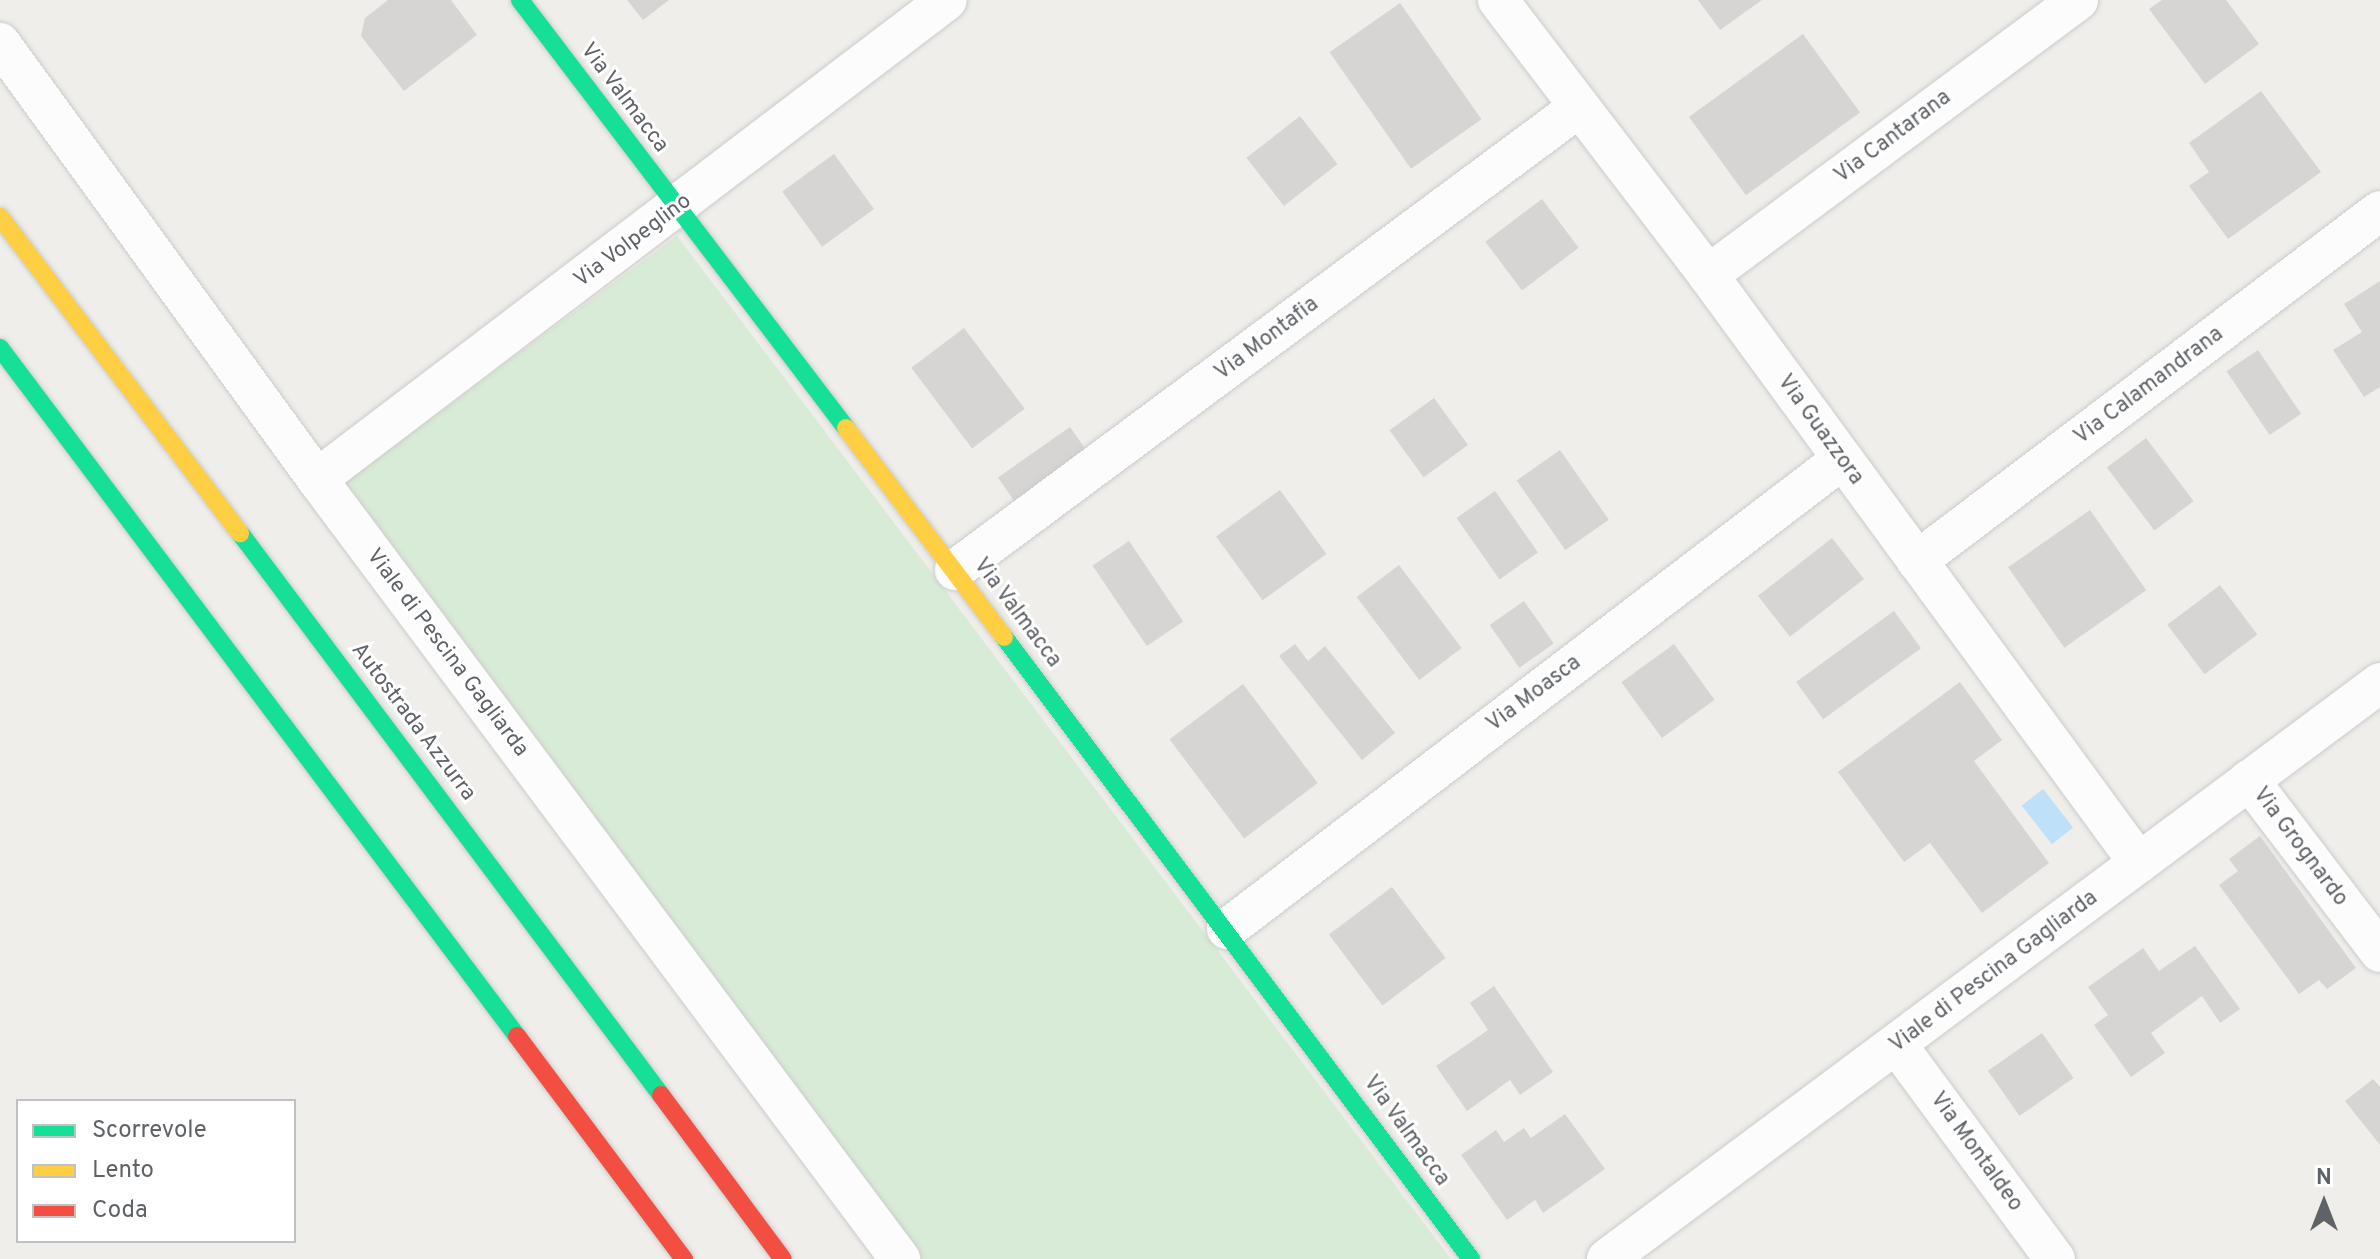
<!DOCTYPE html>
<html>
<head>
<meta charset="utf-8">
<style>
	body { margin:0 }
	#map { position:relative; width:2380px; height:1259px; overflow:hidden; background:#efeeea; font-family:Overpass,sans-serif }
	div>[style] { position:absolute }
	.green>* { inset:0; background:#d8ebd6 }
	.water>* { inset:0; background:#bfe0f9; transform-origin:0 0 }
	.building>* { inset:0; background:#d6d5d3; transform-origin:0 0 }
	.roads { filter:drop-shadow(0 0 2px #cbcccc) drop-shadow(0 0 2px #cbcccc) }
	.street>* { height:40px; margin:-20px; padding:0 20px; transform-origin:20px; border-radius:20px; background:#fdfcfc }
	.fast>* { height:18px; margin:-9px; padding:0 9px; transform-origin:9px; border-radius:9px; background:#16e098 }
	.slow>* { height:18px; margin:-9px; padding:0 9px; transform-origin:9px; border-radius:9px; background:#ffcf43 }
	.jam>* { height:18px; margin:-9px; padding:0 9px; transform-origin:9px; border-radius:9px; background:#f24e42 }
	span { translate:-50% -50%; white-space:nowrap; text-align:center; line-height:1.15; -webkit-text-stroke:6px #fff; paint-order:stroke }
	.street-label { font-size:22px; color:#5f6368 }
	.legend { position:absolute; left:16px; top:1099px; width:280px; height:144px; box-sizing:border-box; background:#fff; border:2px solid #bfc1c3; margin:0; padding:10px 14px; list-style:none; font-size:24px; color:#5f6368 }
	.legend li { display:flex; align-items:center; gap:16px; height:40px }
	.legend b { width:40px; border:2px solid #bfc1c3 }
	.north { position:absolute; left:2284px; top:1163px; width:80px; height:80px; -webkit-text-stroke:6px #fff; paint-order:stroke; rotate:0deg; font-size:22px; font-weight:700; line-height:32px; text-align:center; color:#5f6368 }
	.north::after { content:''; display:block; margin:auto; width:28px; height:36px; background:#5f6368; clip-path:polygon(50% 0,100% 100%,50% 72%,0 100%) }
</style>
</head>
<body>
<div id="map">
	<div class="green">
		<div style="clip-path:polygon(677px 236px,1451px 1259px,921px 1259px,345px 482px)"></div>
	</div>
	<div class="water">
		<div style="left:2043px;top:789px;width:49px;height:27px;rotate:52deg"></div>
	</div>
	<div class="building">
		<div style="clip-path:polygon(388px 0,451px 0,477px 35px,404px 91px,361px 36px,365px 18px)"></div>
		<div style="clip-path:polygon(627px 0,669px 0,643px 20px)"></div>
		<div style="clip-path:polygon(1698px 0,1762px 0,1720px 30px)"></div>
		<div style="clip-path:polygon(2162px 0,2226px 0,2259px 44px,2205px 84px,2149px 9px)"></div>
		<div style="left:1400px;top:3px;width:142px;height:86px;rotate:55deg"></div>
		<div style="left:1803px;top:34px;width:97px;height:141px;rotate:54deg"></div>
		<div style="clip-path:polygon(2261px 91px,2321px 172px,2228px 239px,2189px 186px,2209px 172px,2189px 143px)"></div>
		<div style="left:1300px;top:116px;width:61px;height:68px;rotate:52deg"></div>
		<div style="left:834px;top:154px;width:68px;height:64px;rotate:54deg"></div>
		<div style="left:1542px;top:199px;width:61px;height:71px;rotate:53deg"></div>
		<div style="clip-path:polygon(2380px 281px,2380px 387px,2364px 397px,2333px 350px,2362px 332px,2344px 304px)"></div>
		<div style="left:964px;top:328px;width:101px;height:66px;rotate:53deg"></div>
		<div style="left:2258px;top:350px;width:77px;height:38px;rotate:56deg"></div>
		<div style="left:1434px;top:398px;width:58px;height:55px;rotate:54deg"></div>
		<div style="left:1070px;top:427px;width:29px;height:88px;rotate:55deg"></div>
		<div style="left:2146px;top:438px;width:79px;height:49px;rotate:53deg"></div>
		<div style="left:1560px;top:450px;width:85px;height:53px;rotate:55deg"></div>
		<div style="left:1280px;top:490px;width:79px;height:79px;rotate:54deg"></div>
		<div style="left:1495px;top:491px;width:75px;height:47px;rotate:55deg"></div>
		<div style="left:2090px;top:510px;width:98px;height:100px;rotate:55deg"></div>
		<div style="left:1832px;top:538px;width:52px;height:94px;rotate:52deg"></div>
		<div style="left:1129px;top:541px;width:97px;height:44px;rotate:56deg"></div>
		<div style="left:1399px;top:565px;width:104px;height:53px;rotate:53deg"></div>
		<div style="left:2220px;top:585px;width:62px;height:66px;rotate:53deg"></div>
		<div style="left:1524px;top:601px;width:52px;height:42px;rotate:55deg"></div>
		<div style="left:1894px;top:611px;width:46px;height:121px;rotate:54deg"></div>
		<div style="clip-path:polygon(1295px 644px,1308px 661px,1325px 646px,1395px 733px,1362px 760px,1279px 656px)"></div>
		<div style="left:1674px;top:644px;width:69px;height:65px;rotate:54deg"></div>
		<div style="clip-path:polygon(1960px 682px,2002px 740px,1974px 761px,2049px 863px,1982px 913px,1930px 843px,1904px 862px,1838px 772px)"></div>
		<div style="left:1243px;top:684px;width:124px;height:92px;rotate:53deg"></div>
		<div style="clip-path:polygon(2260px 836px,2356px 968px,2327px 989px,2319px 980px,2299px 994px,2219px 885px,2238px 871px,2229px 859px)"></div>
		<div style="left:1392px;top:887px;width:89px;height:79px;rotate:53deg"></div>
		<div style="clip-path:polygon(2195px 946px,2240px 1009px,2220px 1023px,2202px 996px,2151px 1033px,2165px 1053px,2131px 1077px,2094px 1025px,2108px 1015px,2088px 987px,2143px 948px,2159px 971px)"></div>
		<div style="clip-path:polygon(1494px 986px,1553px 1072px,1520px 1095px,1510px 1080px,1467px 1111px,1436px 1066px,1488px 1030px,1470px 1003px)"></div>
		<div style="left:2042px;top:1033px;width:55px;height:66px;rotate:55deg"></div>
		<div style="clip-path:polygon(2373px 1079px,2380px 1087px,2380px 1145px,2345px 1101px)"></div>
		<div style="clip-path:polygon(1565px 1114px,1605px 1169px,1543px 1213px,1535px 1200px,1507px 1220px,1461px 1155px,1496px 1130px,1504px 1142px,1524px 1128px,1531px 1138px)"></div>
	</div>
	<div class="roads">
		<div class="street">
			<div style="left:1498px;top:0;width:346px;rotate:52.6deg"></div>
			<div style="left:1708px;top:275px;width:729px;rotate:53.76deg"></div>
			<div style="left:0;top:43px;width:539px;rotate:53.98deg"></div>
			<div style="left:317px;top:479px;width:974px;rotate:53.22deg"></div>
			<div style="left:1708px;top:275px;width:461px;rotate:-36.6deg"></div>
			<div style="left:317px;top:479px;width:791px;rotate:-37.25deg"></div>
			<div style="left:1917px;top:561px;width:580px;rotate:-37.09deg"></div>
			<div style="left:955px;top:570px;width:776px;rotate:-36.56deg"></div>
			<div style="left:2249px;top:780px;width:216px;rotate:52.7deg"></div>
			<div style="left:1227px;top:929px;width:773px;rotate:-37.37deg"></div>
			<div style="left:1897px;top:1045px;width:266px;rotate:53.6deg"></div>
			<div style="left:1607px;top:1259px;width:964px;rotate:-36.69deg"></div>
		</div>
		<div class="fast">
			<div style="left:520px;top:0;width:538px;rotate:52.7deg"></div>
			<div style="left:0;top:348px;width:861px;rotate:53.08deg"></div>
			<div style="left:240px;top:533px;width:702px;rotate:53.16deg"></div>
			<div style="left:1004px;top:637px;width:778px;rotate:53.1deg"></div>
		</div>
		<div class="slow">
			<div style="left:0;top:217px;width:397px;rotate:52.8deg"></div>
			<div style="left:846px;top:428px;width:262px;rotate:52.9deg"></div>
		</div>
		<div class="jam">
			<div style="left:517px;top:1036px;width:279px;rotate:53.2deg"></div>
			<div style="left:661px;top:1095px;width:204px;rotate:53.4deg"></div>
		</div>
	</div>
	<div class="street-label">
		<span style="left:624px;top:98px;rotate:53deg">Via Valmacca</span>
		<span style="left:1893px;top:137px;rotate:-37deg">Via Cantarana</span>
		<span style="left:633px;top:241px;rotate:-37deg">Via Volpeglino</span>
		<span style="left:1267px;top:339px;rotate:-37deg">Via Montafia</span>
		<span style="left:2149px;top:386px;rotate:-37deg">Via Calamandrana</span>
		<span style="left:1820px;top:430px;rotate:54deg">Via Guazzora</span>
		<span style="left:1017px;top:613px;rotate:53deg">Via Valmacca</span>
		<span style="left:447px;top:653px;rotate:53deg">Viale di Pescina Gagliarda</span>
		<span style="left:1534px;top:694px;rotate:-37deg">Via Moasca</span>
		<span style="left:413px;top:722px;rotate:53deg">Autostrada Azzurra</span>
		<span style="left:2300px;top:847px;rotate:53deg">Via Grognardo</span>
		<span style="left:1994px;top:972px;rotate:-37deg">Viale di Pescina Gagliarda</span>
		<span style="left:1406px;top:1131px;rotate:54deg">Via Valmacca</span>
		<span style="left:1976px;top:1152px;rotate:54deg">Via Montaldeo</span>
	</div>
	<ul class="legend">
	<li><b style="height:10px;background:#16e098"></b>Scorrevole</li>
	<li><b style="height:10px;background:#ffcf43"></b>Lento</li>
	<li><b style="height:10px;background:#f24e42"></b>Coda</li>
	</ul>
	<div class="north">N</div>
</div>
</body>
</html>
